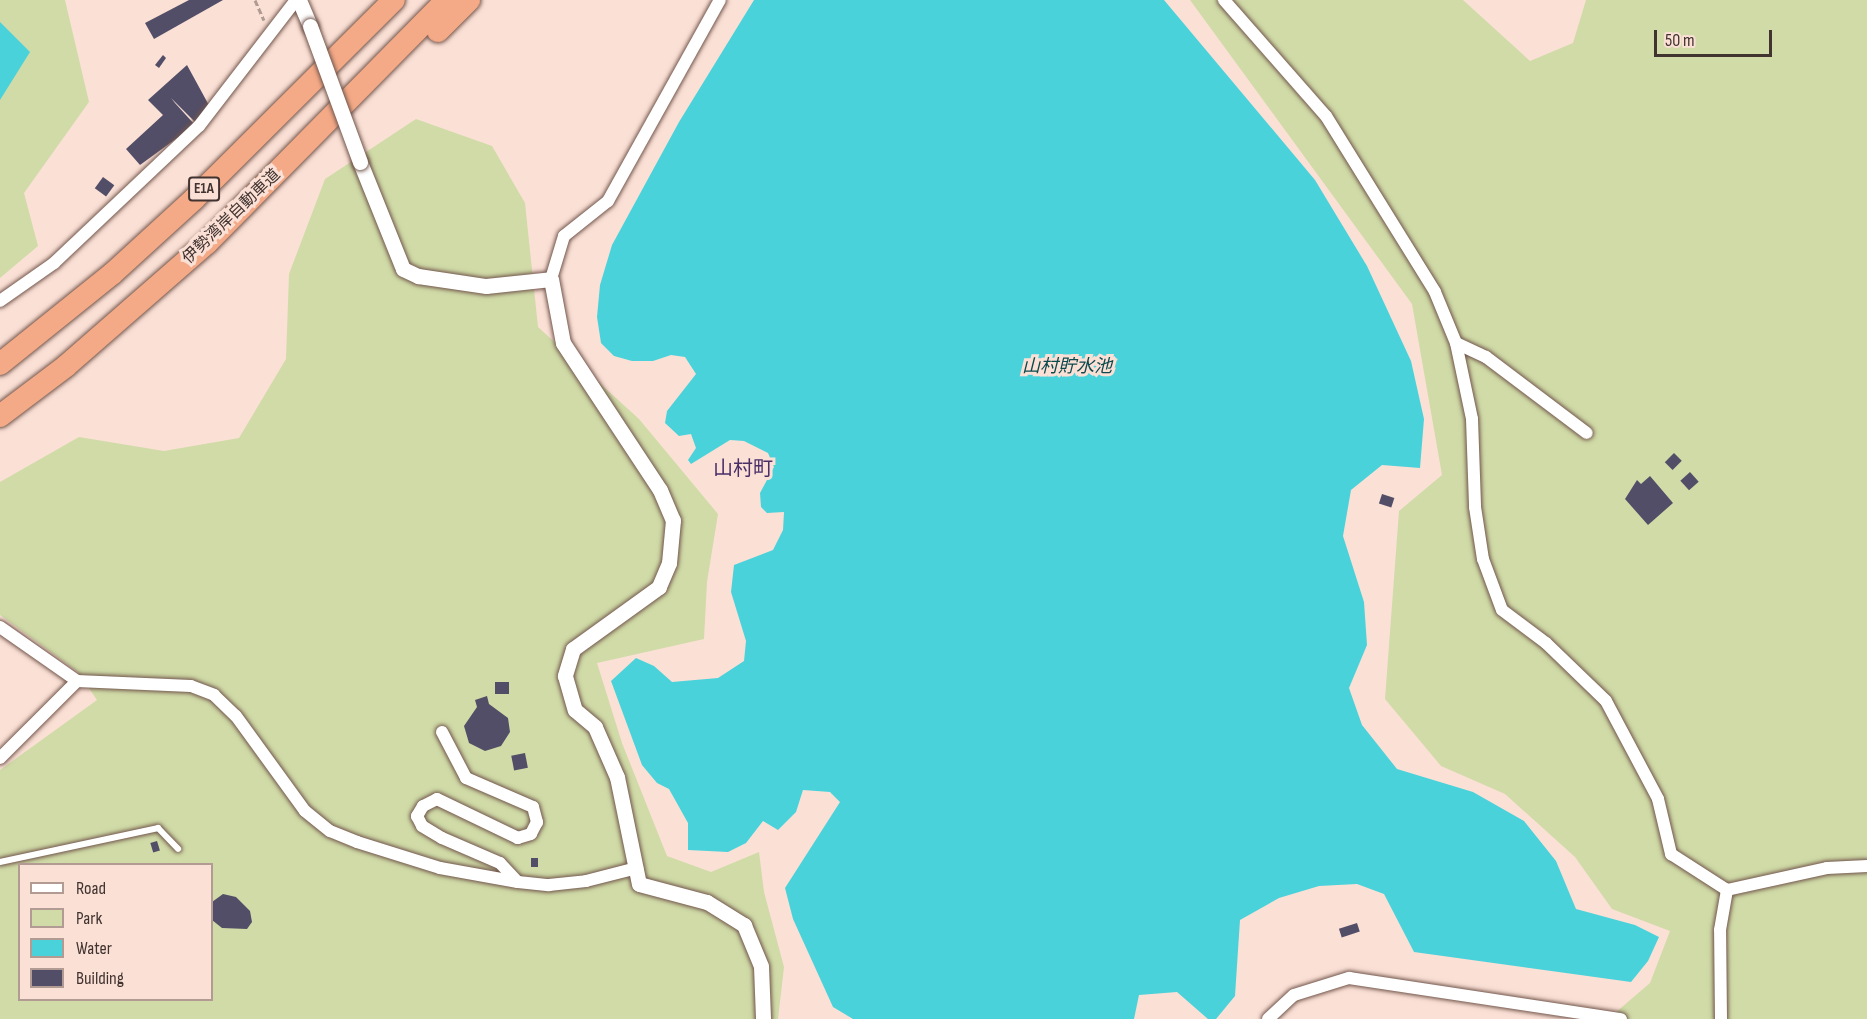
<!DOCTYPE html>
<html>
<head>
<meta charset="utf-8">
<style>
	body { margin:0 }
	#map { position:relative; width:1867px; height:1019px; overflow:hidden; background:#fbe0d6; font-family:"Sofia Sans Condensed","Noto Sans JP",sans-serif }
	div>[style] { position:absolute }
	.green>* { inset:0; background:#d0dba7 }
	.water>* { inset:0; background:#4ad2db }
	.building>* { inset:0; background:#534e67; transform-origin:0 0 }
	.path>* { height:3px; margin-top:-1.5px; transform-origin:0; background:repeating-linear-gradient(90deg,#b09b93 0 6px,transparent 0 9px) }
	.roads { filter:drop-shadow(0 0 2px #72564c) drop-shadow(0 0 2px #72564c) }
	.service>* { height:6px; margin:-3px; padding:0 3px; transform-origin:3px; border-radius:3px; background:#fff }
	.minor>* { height:12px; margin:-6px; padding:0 6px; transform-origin:6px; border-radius:6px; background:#fff }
	.tertiary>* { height:15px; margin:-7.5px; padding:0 7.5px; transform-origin:7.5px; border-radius:7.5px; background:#fff }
	.motorway>* { height:22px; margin:-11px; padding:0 11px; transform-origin:11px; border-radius:11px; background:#f5aa87 }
	.bridges { filter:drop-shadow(0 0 2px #72564c) drop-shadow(0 0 2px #72564c) }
	.tertiary-bridge>* { height:15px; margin:-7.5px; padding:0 7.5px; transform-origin:7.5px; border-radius:7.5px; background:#fff }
	span { translate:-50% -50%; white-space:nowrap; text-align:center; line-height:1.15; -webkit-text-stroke:6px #fbe0d6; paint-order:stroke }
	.shield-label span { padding:2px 4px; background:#fbe0d6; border:2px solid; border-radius:4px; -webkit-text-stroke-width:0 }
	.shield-label { font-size:15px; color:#41332f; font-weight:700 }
	.street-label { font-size:16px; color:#41332f }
	.water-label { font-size:18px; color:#0c494d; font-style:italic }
	.quarter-label { font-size:20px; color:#492e68 }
	.legend { position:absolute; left:18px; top:863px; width:195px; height:138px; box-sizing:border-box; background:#fbe0d6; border:2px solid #b19b93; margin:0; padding:8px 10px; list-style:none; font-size:18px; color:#41332f }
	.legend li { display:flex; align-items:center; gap:12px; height:30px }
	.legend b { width:30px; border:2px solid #b19b93 }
	.scale { position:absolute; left:1654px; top:30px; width:118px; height:27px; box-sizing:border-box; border:3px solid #41332f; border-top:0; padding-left:8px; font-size:18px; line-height:21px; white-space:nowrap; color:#41332f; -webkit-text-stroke:4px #fbe0d6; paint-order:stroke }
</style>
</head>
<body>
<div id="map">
	<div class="green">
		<div style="clip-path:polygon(0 0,65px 0,89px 102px,24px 193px,38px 246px,0 278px)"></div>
		<div style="clip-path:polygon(1190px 0,1463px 0,1530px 61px,1573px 43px,1586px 0,1867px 0,1867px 1019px,1608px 1019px,1650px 983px,1670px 931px,1612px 909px,1575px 857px,1505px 794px,1441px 766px,1385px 699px,1399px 511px,1442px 475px,1412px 304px)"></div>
		<div style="clip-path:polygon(evenodd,416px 119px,492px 146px,525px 203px,538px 327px,639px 419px,718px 514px,707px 582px,704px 639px,597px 663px,622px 743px,667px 856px,711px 872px,759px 852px,764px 892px,784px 967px,778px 1019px,0 1019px,0 770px,97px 700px,78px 672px,0 615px,0 482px,79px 437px,164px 451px,239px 438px,286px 359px,289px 274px,325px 179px,416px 119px,20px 864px,212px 864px,212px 1000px,20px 1000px,20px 864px)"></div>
	</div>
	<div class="water">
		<div style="clip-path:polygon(754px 0,1164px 0,1315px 180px,1367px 266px,1411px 361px,1424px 419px,1420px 468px,1382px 465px,1351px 490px,1343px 536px,1364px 602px,1367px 645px,1349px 688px,1362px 725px,1397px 769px,1473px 792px,1524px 821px,1556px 861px,1576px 909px,1635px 925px,1659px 937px,1648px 961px,1631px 982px,1414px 952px,1384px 894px,1357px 884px,1319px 886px,1279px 898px,1240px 920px,1235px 996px,1216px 1019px,1208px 1019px,1177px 992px,1139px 995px,1134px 1019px,853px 1019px,833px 1007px,793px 919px,785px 888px,840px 802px,830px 792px,803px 790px,796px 812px,778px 830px,763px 821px,746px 843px,728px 852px,688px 850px,688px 823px,669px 789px,657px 783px,642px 765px,611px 681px,636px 658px,654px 666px,672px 682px,718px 678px,744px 661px,746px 641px,731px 592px,734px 565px,773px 550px,783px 530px,784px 512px,767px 513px,761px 507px,760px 493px,774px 467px,768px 453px,744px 441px,730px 440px,691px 464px,688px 460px,696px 448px,691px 434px,679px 436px,665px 423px,667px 411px,696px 374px,685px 357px,671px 355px,653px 361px,632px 361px,614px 356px,601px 343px,597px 317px,600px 285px,612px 245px,679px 122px)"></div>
		<div style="clip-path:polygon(0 22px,30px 52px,0 100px)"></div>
	</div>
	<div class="building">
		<div style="clip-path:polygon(189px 0,223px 0,154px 39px,145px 23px)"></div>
		<div style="clip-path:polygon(163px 55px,166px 58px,159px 68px,155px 65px)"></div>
		<div style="clip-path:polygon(187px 65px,211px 109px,196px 123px,171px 98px,175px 103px,168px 109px,175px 103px,195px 125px,140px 165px,126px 149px,163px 115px,148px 100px)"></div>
		<div style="left:103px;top:177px;width:14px;height:14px;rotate:36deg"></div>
		<div style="left:1674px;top:453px;width:11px;height:13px;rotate:45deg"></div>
		<div style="left:1690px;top:472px;width:13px;height:13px;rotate:48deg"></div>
		<div style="clip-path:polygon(1650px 476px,1673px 503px,1648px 525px,1625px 499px,1637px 480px,1641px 484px)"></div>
		<div style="left:1382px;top:494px;width:13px;height:10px;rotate:18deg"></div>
		<div style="left:495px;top:682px;width:14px;height:12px"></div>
		<div style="clip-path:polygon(487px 696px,489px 704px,508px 718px,510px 732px,501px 746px,485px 751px,469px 743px,464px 726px,477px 707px,475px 700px)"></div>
		<div style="left:525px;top:753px;width:15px;height:14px;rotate:79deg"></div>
		<div style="left:157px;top:841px;width:10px;height:7px;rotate:73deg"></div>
		<div style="left:531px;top:858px;width:7px;height:9px"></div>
		<div style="clip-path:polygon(223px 894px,236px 897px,250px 911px,252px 922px,247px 929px,222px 928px,212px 920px,212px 902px)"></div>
		<div style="left:1357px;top:923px;width:9px;height:19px;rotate:72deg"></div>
	</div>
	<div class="path">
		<div style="left:255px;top:0;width:22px;rotate:66deg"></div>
	</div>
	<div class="roads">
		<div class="service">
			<div style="left:0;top:862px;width:162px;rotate:-12.1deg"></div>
			<div style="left:158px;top:828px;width:29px;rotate:46deg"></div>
		</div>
		<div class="minor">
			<div style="left:1224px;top:0;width:154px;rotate:48.7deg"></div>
			<div style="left:1326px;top:116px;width:207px;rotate:58.2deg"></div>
			<div style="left:1435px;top:292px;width:55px;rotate:67.6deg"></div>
			<div style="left:1456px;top:343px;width:78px;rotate:78.1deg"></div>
			<div style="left:1472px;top:419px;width:88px;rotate:88deg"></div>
			<div style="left:1475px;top:507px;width:53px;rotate:81.3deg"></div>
			<div style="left:1483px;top:559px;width:54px;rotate:69.6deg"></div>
			<div style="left:1502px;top:610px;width:55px;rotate:36.9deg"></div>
			<div style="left:1546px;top:643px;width:83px;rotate:44deg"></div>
			<div style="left:1606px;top:701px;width:111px;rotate:62deg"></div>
			<div style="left:1658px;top:799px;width:57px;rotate:76.7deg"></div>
			<div style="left:1671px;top:854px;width:67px;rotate:32.7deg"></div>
			<div style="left:1727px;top:890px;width:102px;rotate:-12.4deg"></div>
			<div style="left:1827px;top:868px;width:40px;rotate:-2.9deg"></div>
			<div style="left:551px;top:279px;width:45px;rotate:-73.2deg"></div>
			<div style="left:564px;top:236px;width:56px;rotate:-38.5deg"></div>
			<div style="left:608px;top:201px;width:230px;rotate:-60.9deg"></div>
			<div style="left:0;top:301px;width:66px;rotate:-35.1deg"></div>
			<div style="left:54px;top:263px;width:199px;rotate:-43.4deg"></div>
			<div style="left:199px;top:126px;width:159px;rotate:-52.4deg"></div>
			<div style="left:1456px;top:343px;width:33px;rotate:25deg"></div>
			<div style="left:1486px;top:357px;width:126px;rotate:37deg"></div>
			<div style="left:0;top:627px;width:94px;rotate:35deg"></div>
			<div style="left:77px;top:681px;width:114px;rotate:2.5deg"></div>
			<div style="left:191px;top:686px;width:25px;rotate:21deg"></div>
			<div style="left:214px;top:695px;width:30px;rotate:44deg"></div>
			<div style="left:236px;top:716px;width:117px;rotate:54deg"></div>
			<div style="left:305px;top:811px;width:32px;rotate:39deg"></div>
			<div style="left:330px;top:831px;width:29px;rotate:22deg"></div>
			<div style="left:357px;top:842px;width:87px;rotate:17.4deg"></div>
			<div style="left:440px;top:868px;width:79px;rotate:10.2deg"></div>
			<div style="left:518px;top:882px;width:31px;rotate:6deg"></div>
			<div style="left:549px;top:885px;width:37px;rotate:-6deg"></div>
			<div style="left:586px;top:881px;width:53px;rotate:-14.3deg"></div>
			<div style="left:442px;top:732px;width:52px;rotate:62.4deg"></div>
			<div style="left:466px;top:778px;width:73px;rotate:23.4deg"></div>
			<div style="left:533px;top:807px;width:16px;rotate:75deg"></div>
			<div style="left:537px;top:822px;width:13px;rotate:117deg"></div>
			<div style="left:531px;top:834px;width:14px;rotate:163deg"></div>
			<div style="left:518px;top:838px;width:90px;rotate:-154.3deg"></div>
			<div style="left:437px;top:799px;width:16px;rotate:153deg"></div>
			<div style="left:423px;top:806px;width:12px;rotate:121deg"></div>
			<div style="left:417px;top:816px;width:11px;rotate:63deg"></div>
			<div style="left:422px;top:826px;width:23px;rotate:31deg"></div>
			<div style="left:442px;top:838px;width:63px;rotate:23.3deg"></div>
			<div style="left:500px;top:863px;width:26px;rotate:47deg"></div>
			<div style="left:0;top:758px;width:109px;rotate:-45deg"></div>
			<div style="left:1268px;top:1019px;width:35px;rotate:-43deg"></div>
			<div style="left:1294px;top:995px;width:58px;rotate:-17.2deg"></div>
			<div style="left:1349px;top:978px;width:275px;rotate:8.6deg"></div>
			<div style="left:1721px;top:1019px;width:89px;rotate:-90.6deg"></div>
			<div style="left:1720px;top:930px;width:41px;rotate:-80.1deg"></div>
		</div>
		<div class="tertiary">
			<div style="left:299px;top:0;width:28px;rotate:67deg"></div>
			<div style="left:360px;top:162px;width:115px;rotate:68.1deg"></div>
			<div style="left:403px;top:269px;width:17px;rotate:25deg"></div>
			<div style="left:418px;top:276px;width:69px;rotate:8.4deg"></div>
			<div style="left:486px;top:286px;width:65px;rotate:-6.1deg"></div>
			<div style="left:551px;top:279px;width:65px;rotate:79.4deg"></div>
			<div style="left:563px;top:343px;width:176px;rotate:56.6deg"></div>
			<div style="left:660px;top:490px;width:33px;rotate:67deg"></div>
			<div style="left:673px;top:520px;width:43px;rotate:95.3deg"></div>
			<div style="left:669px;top:563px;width:26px;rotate:113deg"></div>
			<div style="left:659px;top:587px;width:106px;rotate:144.2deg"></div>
			<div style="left:573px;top:649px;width:28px;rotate:107deg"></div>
			<div style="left:565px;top:676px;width:35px;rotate:74deg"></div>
			<div style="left:575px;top:710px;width:26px;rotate:40deg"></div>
			<div style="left:595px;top:727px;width:55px;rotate:66.3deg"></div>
			<div style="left:617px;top:777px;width:109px;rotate:78.4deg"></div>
			<div style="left:639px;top:884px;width:70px;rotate:14.8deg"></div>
			<div style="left:707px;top:902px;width:44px;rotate:31.9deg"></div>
			<div style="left:744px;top:925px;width:44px;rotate:67.5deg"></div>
			<div style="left:761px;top:966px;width:53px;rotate:87.8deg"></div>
		</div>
		<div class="motorway">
			<div style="left:438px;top:31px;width:44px;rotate:-45deg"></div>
			<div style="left:0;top:364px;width:144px;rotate:-38.8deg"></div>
			<div style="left:112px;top:274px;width:111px;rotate:-42.4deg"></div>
			<div style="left:194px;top:199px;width:282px;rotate:-44.9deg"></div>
			<div style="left:0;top:416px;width:83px;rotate:-37.1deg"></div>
			<div style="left:66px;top:366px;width:187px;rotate:-41.1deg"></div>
			<div style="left:207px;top:243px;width:342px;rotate:-45.4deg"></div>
		</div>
	</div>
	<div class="bridges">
		<div class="tertiary-bridge">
			<div style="left:310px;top:26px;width:145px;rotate:69.8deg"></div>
		</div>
	</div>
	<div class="shield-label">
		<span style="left:204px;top:189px">E1A</span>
	</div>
	<div class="street-label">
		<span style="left:232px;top:217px;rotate:-44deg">伊勢湾岸自動車道</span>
	</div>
	<div class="water-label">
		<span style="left:1067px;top:367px">山村貯水池</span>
	</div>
	<div class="quarter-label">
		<span style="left:743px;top:469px">山村町</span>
	</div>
	<ul class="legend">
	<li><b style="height:8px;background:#fff"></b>Road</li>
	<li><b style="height:16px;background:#d0dba7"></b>Park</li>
	<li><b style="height:16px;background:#4ad2db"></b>Water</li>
	<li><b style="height:16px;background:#534e67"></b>Building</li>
	</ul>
	<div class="scale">50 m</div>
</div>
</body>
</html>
